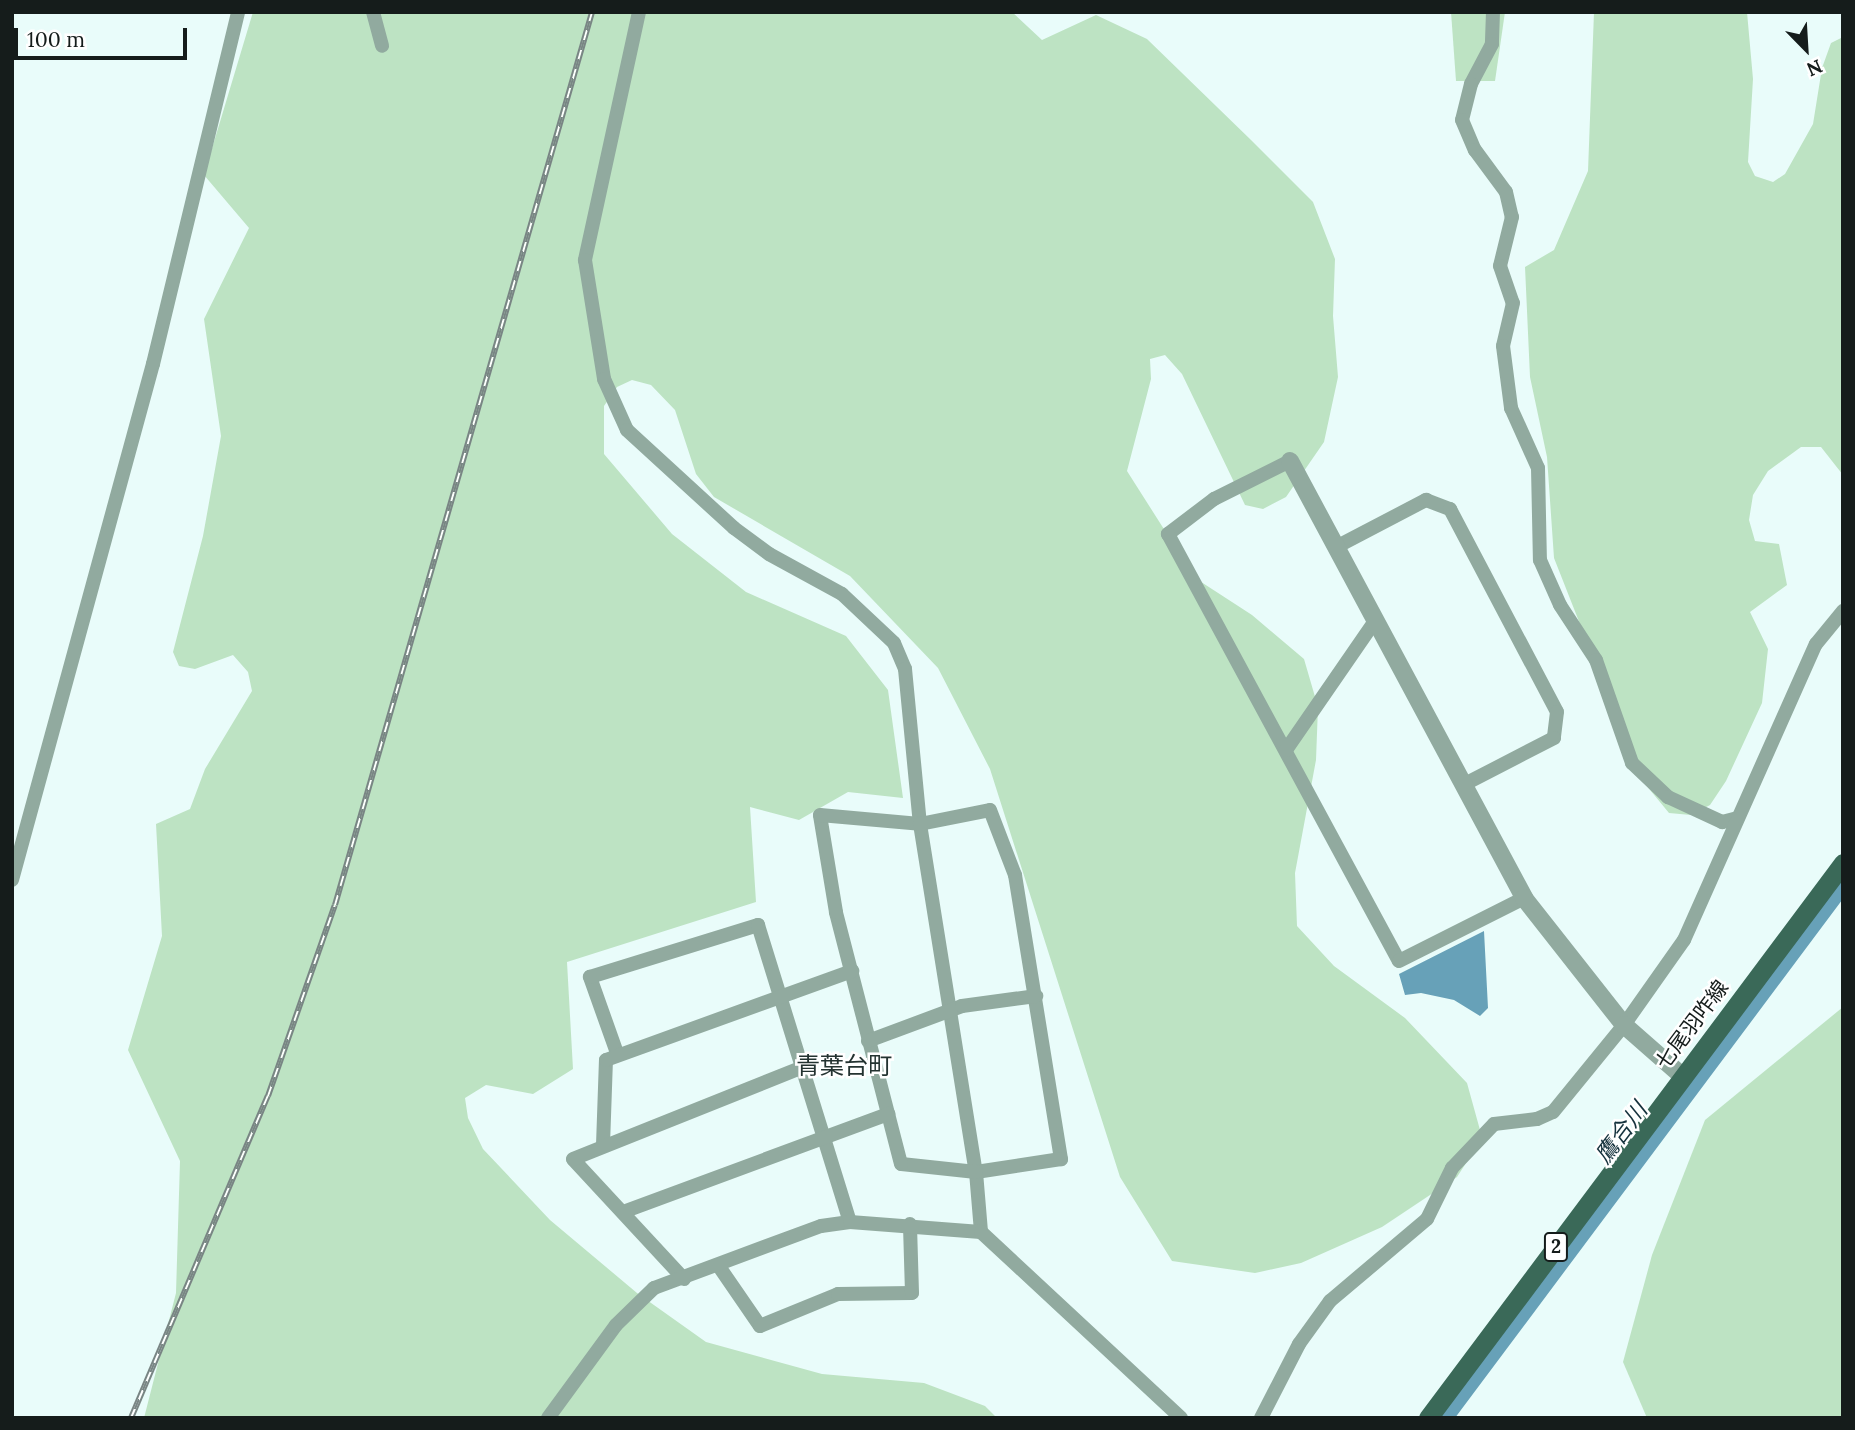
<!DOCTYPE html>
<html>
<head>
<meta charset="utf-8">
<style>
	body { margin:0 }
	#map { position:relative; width:1855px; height:1430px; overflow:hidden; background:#e9fcfa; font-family:Lora,"Noto Sans JP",serif }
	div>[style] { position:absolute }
	.green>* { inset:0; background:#bde3c3 }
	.water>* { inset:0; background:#67a1b8 }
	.river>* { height:21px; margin:-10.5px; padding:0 10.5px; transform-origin:10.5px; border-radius:10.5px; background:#67a1b8 }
	.minor>* { height:14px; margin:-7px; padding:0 7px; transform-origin:7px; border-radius:7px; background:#91aa9f }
	.tertiary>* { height:18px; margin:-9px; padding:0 9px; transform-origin:9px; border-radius:9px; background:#91aa9f }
	.primary>* { height:19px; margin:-9.5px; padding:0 9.5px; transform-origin:9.5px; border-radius:9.5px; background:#3a6958 }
	.rail>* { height:6px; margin-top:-3px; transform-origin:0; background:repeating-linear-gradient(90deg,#fff 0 10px,#798584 0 20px); box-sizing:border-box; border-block:2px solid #798584 }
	span { translate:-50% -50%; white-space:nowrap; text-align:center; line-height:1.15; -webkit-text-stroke:5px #fff; paint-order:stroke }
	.shield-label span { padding:2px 5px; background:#fff; border:2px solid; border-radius:5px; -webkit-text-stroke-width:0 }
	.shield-label { font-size:19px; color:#151c1b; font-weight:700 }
	.street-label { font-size:21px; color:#151c1b }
	.water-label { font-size:23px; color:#15323d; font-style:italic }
	.quarter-label { font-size:24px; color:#243331 }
	.frame { position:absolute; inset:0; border:14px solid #151c1b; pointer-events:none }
	.north { position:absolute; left:1771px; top:14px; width:70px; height:70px; -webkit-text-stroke:5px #fff; paint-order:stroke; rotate:156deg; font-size:19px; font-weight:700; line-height:28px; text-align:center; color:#151c1b }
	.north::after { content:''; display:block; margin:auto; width:24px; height:32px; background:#151c1b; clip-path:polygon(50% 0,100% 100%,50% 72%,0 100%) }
	.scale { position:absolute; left:14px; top:28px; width:173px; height:32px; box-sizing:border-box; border:4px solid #151c1b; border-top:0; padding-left:9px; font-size:21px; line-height:24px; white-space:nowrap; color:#151c1b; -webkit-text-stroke:5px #fff; paint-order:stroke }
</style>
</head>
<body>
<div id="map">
	<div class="green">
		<div style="clip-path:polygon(253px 12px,1012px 12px,1042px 40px,1096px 15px,1147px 39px,1251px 140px,1313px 202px,1335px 259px,1333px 316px,1338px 377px,1324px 442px,1286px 497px,1263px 509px,1245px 505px,1182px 374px,1165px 355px,1150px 359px,1151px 379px,1127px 471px,1195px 578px,1252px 615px,1304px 659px,1318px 707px,1316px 760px,1295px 873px,1297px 926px,1334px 966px,1405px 1018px,1467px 1083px,1480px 1130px,1477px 1146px,1457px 1177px,1382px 1227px,1301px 1263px,1255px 1273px,1172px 1261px,1120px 1177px,990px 769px,938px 668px,850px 576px,714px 497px,696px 474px,675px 410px,651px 385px,632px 380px,617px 387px,604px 406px,604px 454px,672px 534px,746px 592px,846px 636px,888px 690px,903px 798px,848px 792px,799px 820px,750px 807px,756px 902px,567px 962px,573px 1069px,533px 1094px,486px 1085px,465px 1098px,468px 1118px,483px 1149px,550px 1220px,637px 1293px,706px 1342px,822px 1374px,924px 1383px,985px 1406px,997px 1418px,144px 1418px,176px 1293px,180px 1161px,128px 1050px,162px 936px,156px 824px,190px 809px,205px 769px,252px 691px,248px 672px,233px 655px,195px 669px,179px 666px,173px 652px,203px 536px,221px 436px,204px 319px,249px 228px,204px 175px)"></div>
		<div style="clip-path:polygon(1451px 12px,1505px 12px,1495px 81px,1456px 81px)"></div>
		<div style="clip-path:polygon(1594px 12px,1747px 12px,1753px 79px,1748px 162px,1755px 176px,1773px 182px,1785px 174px,1813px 124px,1822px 68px,1831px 43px,1843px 37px,1843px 475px,1821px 447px,1801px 447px,1768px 471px,1753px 495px,1749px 520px,1755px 541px,1779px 544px,1787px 585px,1750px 612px,1768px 649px,1762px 703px,1726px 781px,1710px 805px,1691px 815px,1669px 813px,1641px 779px,1554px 558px,1547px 457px,1530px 377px,1525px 267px,1554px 250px,1588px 171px)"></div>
		<div style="clip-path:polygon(1843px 1007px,1843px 1417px,1647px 1418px,1623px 1362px,1652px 1255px,1705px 1120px)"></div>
	</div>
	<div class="water">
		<div style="clip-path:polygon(1484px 931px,1488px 1008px,1480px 1016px,1454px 1000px,1421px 993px,1405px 995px,1399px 974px)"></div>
	</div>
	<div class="river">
		<div style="left:1441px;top:1418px;width:672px;rotate:-53.23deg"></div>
	</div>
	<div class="minor">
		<div style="left:373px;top:12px;width:35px;rotate:75deg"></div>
		<div style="left:639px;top:12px;width:254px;rotate:102.3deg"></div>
		<div style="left:585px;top:260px;width:121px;rotate:80.9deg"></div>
		<div style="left:604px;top:379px;width:56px;rotate:65.7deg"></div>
		<div style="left:627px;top:430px;width:145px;rotate:42.5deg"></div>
		<div style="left:734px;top:528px;width:44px;rotate:36.6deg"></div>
		<div style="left:769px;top:554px;width:83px;rotate:28.7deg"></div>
		<div style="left:842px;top:594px;width:71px;rotate:43.3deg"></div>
		<div style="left:894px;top:643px;width:28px;rotate:67deg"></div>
		<div style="left:905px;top:669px;width:156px;rotate:84.5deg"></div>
		<div style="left:920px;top:824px;width:352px;rotate:80.9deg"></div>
		<div style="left:976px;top:1172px;width:60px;rotate:85.2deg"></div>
		<div style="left:1493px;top:12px;width:32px;rotate:92deg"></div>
		<div style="left:1492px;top:44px;width:45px;rotate:117.7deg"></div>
		<div style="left:1471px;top:84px;width:37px;rotate:104deg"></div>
		<div style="left:1462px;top:120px;width:33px;rotate:67deg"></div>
		<div style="left:1475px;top:150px;width:52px;rotate:53.6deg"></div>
		<div style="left:1506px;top:192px;width:26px;rotate:77deg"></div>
		<div style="left:1512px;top:217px;width:50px;rotate:103.8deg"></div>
		<div style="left:1500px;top:266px;width:39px;rotate:71deg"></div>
		<div style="left:1513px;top:303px;width:44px;rotate:103.1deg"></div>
		<div style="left:1503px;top:346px;width:63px;rotate:82.6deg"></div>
		<div style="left:1511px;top:408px;width:66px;rotate:65.8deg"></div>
		<div style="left:1538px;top:468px;width:92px;rotate:88.8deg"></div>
		<div style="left:1540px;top:560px;width:49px;rotate:66deg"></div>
		<div style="left:1560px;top:605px;width:66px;rotate:56.8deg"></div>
		<div style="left:1596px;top:660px;width:109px;rotate:70.7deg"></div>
		<div style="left:1632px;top:763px;width:50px;rotate:43.4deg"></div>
		<div style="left:1668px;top:797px;width:60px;rotate:24.8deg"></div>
		<div style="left:1722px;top:822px;width:16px;rotate:-14deg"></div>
		<div style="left:1290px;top:461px;width:85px;rotate:153.4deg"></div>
		<div style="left:1214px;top:499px;width:58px;rotate:142.7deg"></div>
		<div style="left:1168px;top:534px;width:485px;rotate:61.6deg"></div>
		<div style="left:1399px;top:961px;width:140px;rotate:-26.7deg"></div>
		<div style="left:1336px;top:547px;width:102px;rotate:-27.6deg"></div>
		<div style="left:1426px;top:500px;width:26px;rotate:21deg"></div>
		<div style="left:1450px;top:509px;width:229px;rotate:62.2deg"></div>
		<div style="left:1557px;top:712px;width:26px;rotate:97deg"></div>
		<div style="left:1554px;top:738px;width:102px;rotate:152.7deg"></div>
		<div style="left:1286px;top:750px;width:157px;rotate:-55.4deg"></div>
		<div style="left:990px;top:810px;width:70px;rotate:69deg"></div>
		<div style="left:1015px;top:875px;width:288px;rotate:80.8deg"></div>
		<div style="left:1061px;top:1159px;width:86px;rotate:171.3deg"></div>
		<div style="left:976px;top:1172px;width:75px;rotate:-173.9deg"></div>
		<div style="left:901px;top:1164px;width:260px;rotate:-104.5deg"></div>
		<div style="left:836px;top:912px;width:98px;rotate:-99.4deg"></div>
		<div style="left:820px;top:815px;width:100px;rotate:5.1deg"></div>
		<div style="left:920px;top:824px;width:71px;rotate:-11.3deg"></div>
		<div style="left:12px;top:880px;width:535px;rotate:-74.72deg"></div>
		<div style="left:153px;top:364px;width:362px;rotate:-76.4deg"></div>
		<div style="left:868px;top:1041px;width:100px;rotate:-20.4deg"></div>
		<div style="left:962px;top:1006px;width:75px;rotate:-7.7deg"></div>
		<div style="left:617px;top:1053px;width:81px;rotate:-109.6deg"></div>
		<div style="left:590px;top:977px;width:176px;rotate:-17.2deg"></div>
		<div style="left:758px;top:925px;width:311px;rotate:72.8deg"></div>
		<div style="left:603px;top:1145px;width:85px;rotate:-88deg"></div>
		<div style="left:606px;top:1060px;width:262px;rotate:-19.9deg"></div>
		<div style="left:623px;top:1212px;width:283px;rotate:-20.3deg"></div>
		<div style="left:718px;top:1265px;width:74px;rotate:55.5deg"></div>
		<div style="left:760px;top:1326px;width:84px;rotate:-22.3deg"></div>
		<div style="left:838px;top:1294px;width:74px;rotate:-0.8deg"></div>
		<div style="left:912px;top:1293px;width:69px;rotate:-91.7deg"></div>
		<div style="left:684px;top:1279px;width:163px;rotate:-132.8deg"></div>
		<div style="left:573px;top:1159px;width:245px;rotate:-21.8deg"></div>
		<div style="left:548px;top:1418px;width:115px;rotate:-53.8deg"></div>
		<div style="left:616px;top:1325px;width:53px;rotate:-44.2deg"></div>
		<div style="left:654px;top:1288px;width:178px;rotate:-20.4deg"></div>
		<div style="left:821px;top:1226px;width:29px;rotate:-8deg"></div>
		<div style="left:850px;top:1222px;width:131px;rotate:4.4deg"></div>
		<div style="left:981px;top:1232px;width:273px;rotate:42.9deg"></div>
		<div style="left:1261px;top:1418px;width:83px;rotate:-62.8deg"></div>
		<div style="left:1299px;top:1344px;width:53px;rotate:-54.2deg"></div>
		<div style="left:1330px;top:1301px;width:127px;rotate:-40.2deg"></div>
		<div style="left:1427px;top:1219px;width:57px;rotate:-63.9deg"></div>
		<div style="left:1452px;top:1168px;width:61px;rotate:-46.3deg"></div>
		<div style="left:1494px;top:1124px;width:43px;rotate:-6.6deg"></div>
		<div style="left:1537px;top:1119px;width:17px;rotate:-24deg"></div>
		<div style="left:1553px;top:1112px;width:112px;rotate:-50.8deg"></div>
		<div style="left:1624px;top:1025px;width:104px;rotate:-54.8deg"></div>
		<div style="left:1684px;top:940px;width:324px;rotate:-66deg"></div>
		<div style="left:1816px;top:644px;width:43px;rotate:-50.7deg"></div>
	</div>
	<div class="tertiary">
		<div style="left:1290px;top:461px;width:496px;rotate:61.8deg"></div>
		<div style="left:1524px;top:898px;width:162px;rotate:51.8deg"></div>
		<div style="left:1624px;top:1025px;width:77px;rotate:41.3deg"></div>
	</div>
	<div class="primary">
		<div style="left:1428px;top:1418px;width:693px;rotate:-53.21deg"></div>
	</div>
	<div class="rail">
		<div style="left:131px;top:1418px;width:350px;rotate:-67deg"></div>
		<div style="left:268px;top:1096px;width:202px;rotate:-70.7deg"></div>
		<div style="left:335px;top:905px;width:929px;rotate:-73.94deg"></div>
	</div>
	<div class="shield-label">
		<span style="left:1556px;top:1247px">2</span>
	</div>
	<div class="street-label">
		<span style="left:1692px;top:1025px;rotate:-53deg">七尾羽咋線</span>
	</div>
	<div class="water-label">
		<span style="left:1621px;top:1133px;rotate:-53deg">鷹合川</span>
	</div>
	<div class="quarter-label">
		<span style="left:844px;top:1066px">青葉台町</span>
	</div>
	<div class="frame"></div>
	<div class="north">N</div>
	<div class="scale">100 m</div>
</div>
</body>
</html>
